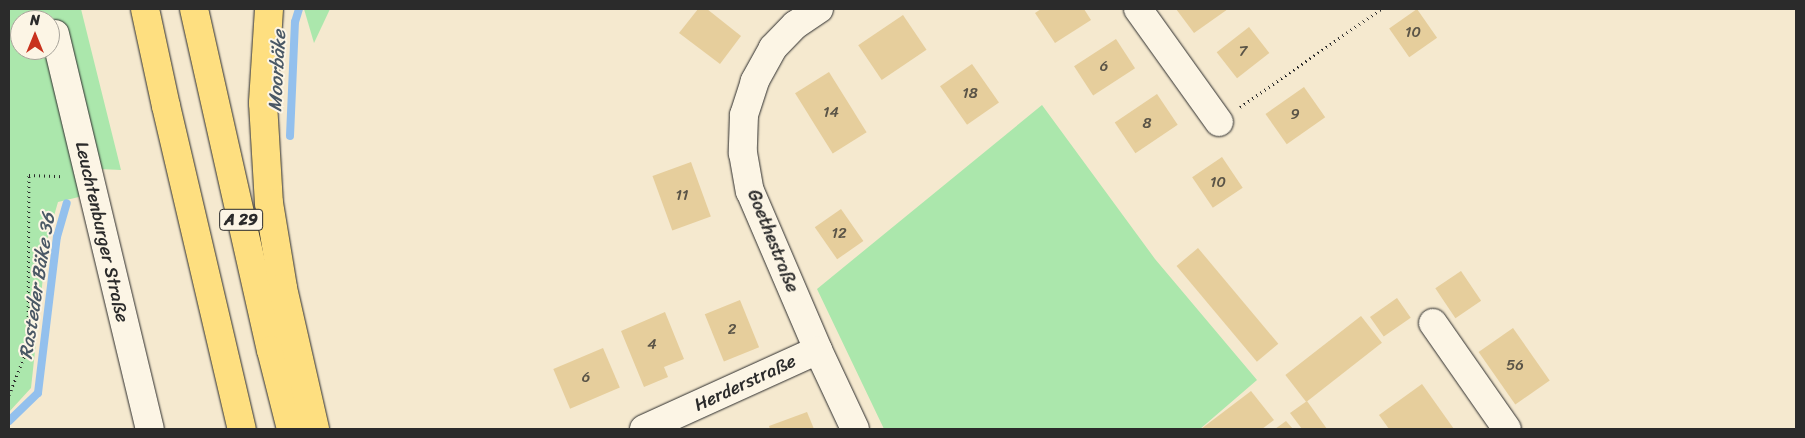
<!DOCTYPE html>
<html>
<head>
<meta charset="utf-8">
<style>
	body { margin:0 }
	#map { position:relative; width:1805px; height:438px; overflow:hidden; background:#f5e9cf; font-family:Sriracha,sans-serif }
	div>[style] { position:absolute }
	.green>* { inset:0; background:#abe7ac }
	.stream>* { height:8px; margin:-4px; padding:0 4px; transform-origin:4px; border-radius:4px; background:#93c0ed }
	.building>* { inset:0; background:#e6ce9c; transform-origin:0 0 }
	.path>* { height:3px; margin-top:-1.5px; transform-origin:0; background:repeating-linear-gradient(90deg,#2b2b2b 0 1px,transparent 0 5px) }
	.roads { filter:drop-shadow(0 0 1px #2b2b2b) drop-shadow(0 0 1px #2b2b2b) }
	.minor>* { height:28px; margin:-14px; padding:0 14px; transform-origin:14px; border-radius:14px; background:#fcf5e5 }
	.highway>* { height:28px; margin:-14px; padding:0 14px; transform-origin:14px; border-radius:14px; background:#fedf80 }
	span { translate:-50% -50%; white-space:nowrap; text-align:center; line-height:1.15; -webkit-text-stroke:4px #fcf5e5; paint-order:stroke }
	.number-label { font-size:15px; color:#5a5447 }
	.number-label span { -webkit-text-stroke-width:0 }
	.shield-label span { padding:1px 4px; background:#fcf5e5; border:1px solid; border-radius:4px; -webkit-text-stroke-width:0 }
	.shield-label { font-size:16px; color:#2b2b2b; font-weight:700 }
	.street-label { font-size:18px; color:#2b2b2b }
	.water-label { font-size:19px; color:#4a5865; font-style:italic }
	.frame { position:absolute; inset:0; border:10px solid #2b2b2b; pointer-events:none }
	.north { position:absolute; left:10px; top:10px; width:50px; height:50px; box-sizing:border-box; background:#fcf5e5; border:1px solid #a8a49b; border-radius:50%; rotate:0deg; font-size:14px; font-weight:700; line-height:20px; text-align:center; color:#2b2b2b }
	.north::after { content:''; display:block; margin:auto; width:18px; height:22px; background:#c8321e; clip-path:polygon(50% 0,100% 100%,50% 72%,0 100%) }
</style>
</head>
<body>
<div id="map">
	<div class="green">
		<div style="clip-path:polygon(evenodd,9px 9px,81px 9px,121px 170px,78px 168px,83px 196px,58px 202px,47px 240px,31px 388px,9px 412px,9px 9px,20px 20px,50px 20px,50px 50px,20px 50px,20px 20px)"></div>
		<div style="clip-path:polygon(304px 9px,330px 9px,314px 43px)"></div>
		<div style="clip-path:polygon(1042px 105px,1155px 259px,1257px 380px,1200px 429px,884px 429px,817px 289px)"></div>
	</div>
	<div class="stream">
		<div style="left:290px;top:136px;width:114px;rotate:-87.5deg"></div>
		<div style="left:295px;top:22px;width:14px;rotate:-73deg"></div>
		<div style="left:9px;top:421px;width:40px;rotate:-44deg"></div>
		<div style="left:38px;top:393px;width:157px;rotate:-83.1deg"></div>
		<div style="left:57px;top:237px;width:35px;rotate:-74deg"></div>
	</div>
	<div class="building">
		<div style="clip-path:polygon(698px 9px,707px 9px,741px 36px,720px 64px,679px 33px)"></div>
		<div style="clip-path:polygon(1041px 9px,1084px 9px,1091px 20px,1055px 43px,1035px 13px)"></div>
		<div style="clip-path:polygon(1176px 9px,1228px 9px,1194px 33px)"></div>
		<div style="left:1417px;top:9px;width:35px;height:34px;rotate:55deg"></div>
		<div style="left:903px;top:15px;width:42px;height:54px;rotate:56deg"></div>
		<div style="left:1249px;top:27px;width:33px;height:41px;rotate:52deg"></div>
		<div style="left:1116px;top:39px;width:35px;height:50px;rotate:57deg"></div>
		<div style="left:972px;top:64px;width:47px;height:39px;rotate:55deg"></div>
		<div style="left:829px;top:72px;width:71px;height:40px;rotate:58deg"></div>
		<div style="left:1304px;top:87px;width:37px;height:47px;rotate:55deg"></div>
		<div style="left:1157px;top:94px;width:37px;height:51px;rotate:56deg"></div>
		<div style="left:1222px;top:157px;width:37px;height:36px;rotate:56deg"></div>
		<div style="left:691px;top:162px;width:58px;height:41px;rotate:70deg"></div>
		<div style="left:841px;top:209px;width:39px;height:32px;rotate:55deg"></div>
		<div style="left:1198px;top:248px;width:125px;height:28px;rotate:50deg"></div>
		<div style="left:1461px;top:271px;width:36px;height:31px;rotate:56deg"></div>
		<div style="left:1397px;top:298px;width:24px;height:33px;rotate:55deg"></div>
		<div style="left:740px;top:300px;width:51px;height:38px;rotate:68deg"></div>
		<div style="clip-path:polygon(665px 312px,684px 359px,664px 367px,668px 377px,644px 387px,621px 331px)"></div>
		<div style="left:1361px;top:316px;width:34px;height:96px;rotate:52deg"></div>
		<div style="left:1513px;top:328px;width:64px;height:42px;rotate:55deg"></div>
		<div style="left:603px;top:348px;width:43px;height:54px;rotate:67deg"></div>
		<div style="clip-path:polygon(1422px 384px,1454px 429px,1389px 429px,1379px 415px)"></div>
		<div style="clip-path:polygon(1251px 391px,1274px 420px,1262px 429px,1201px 429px)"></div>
		<div style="clip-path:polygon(1307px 401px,1327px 429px,1302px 429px,1290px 413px)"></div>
		<div style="clip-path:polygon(807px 412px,814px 429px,770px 429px,769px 426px)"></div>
		<div style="clip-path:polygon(1286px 421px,1293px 429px,1275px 429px)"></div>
	</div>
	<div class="path">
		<div style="left:1240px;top:107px;width:172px;rotate:-34.8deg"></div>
		<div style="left:9px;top:395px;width:52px;rotate:-68.4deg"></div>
		<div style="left:28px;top:347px;width:172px;rotate:-89.7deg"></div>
		<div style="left:29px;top:175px;width:34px;rotate:2deg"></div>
	</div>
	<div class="roads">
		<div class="minor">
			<div style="left:819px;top:9px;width:29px;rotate:146deg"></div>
			<div style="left:795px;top:25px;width:32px;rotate:134deg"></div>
			<div style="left:773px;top:48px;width:38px;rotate:119deg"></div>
			<div style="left:755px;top:81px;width:36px;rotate:108deg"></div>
			<div style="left:744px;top:115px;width:38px;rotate:92deg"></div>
			<div style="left:743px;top:153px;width:39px;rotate:80deg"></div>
			<div style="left:750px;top:191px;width:173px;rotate:66.8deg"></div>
			<div style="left:818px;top:350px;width:87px;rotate:64.9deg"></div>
			<div style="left:1138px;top:9px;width:139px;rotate:54.4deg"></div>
			<div style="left:55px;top:34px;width:406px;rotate:76.5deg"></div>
			<div style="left:1433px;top:323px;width:129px;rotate:55.1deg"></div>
			<div style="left:644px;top:429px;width:191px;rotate:-24.4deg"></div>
		</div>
		<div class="highway">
			<div style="left:145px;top:9px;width:99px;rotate:77.8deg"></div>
			<div style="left:166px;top:106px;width:332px;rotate:76.8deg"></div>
			<div style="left:194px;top:9px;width:350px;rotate:77.3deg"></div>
			<div style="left:271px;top:350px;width:81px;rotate:75.8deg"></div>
			<div style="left:269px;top:9px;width:94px;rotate:93.7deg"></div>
			<div style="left:263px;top:103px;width:100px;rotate:86.6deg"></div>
			<div style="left:269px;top:203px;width:86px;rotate:80.6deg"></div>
			<div style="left:283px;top:288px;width:145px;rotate:77.2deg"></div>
		</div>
	</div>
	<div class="number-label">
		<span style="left:1413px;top:33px">10</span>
		<span style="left:1243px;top:52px">7</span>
		<span style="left:1104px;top:67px">6</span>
		<span style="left:970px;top:94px">18</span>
		<span style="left:831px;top:113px">14</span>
		<span style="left:1295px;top:115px">9</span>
		<span style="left:1147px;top:124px">8</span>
		<span style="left:1218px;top:183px">10</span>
		<span style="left:682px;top:196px">11</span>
		<span style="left:839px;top:234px">12</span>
		<span style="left:732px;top:330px">2</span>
		<span style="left:652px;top:345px">4</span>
		<span style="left:1515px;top:366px">56</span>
		<span style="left:586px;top:378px">6</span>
	</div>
	<div class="shield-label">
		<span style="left:241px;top:220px">A 29</span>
	</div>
	<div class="street-label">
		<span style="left:102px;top:232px;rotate:77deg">Leuchtenburger Straße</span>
		<span style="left:773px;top:241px;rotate:68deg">Goethestraße</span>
		<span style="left:745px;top:383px;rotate:-25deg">Herderstraße</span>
	</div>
	<div class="water-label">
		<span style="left:277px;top:71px;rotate:-87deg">Moorbäke</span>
		<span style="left:37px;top:286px;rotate:-81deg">Rasteder Bäke 36</span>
	</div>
	<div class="frame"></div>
	<div class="north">N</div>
</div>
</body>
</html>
